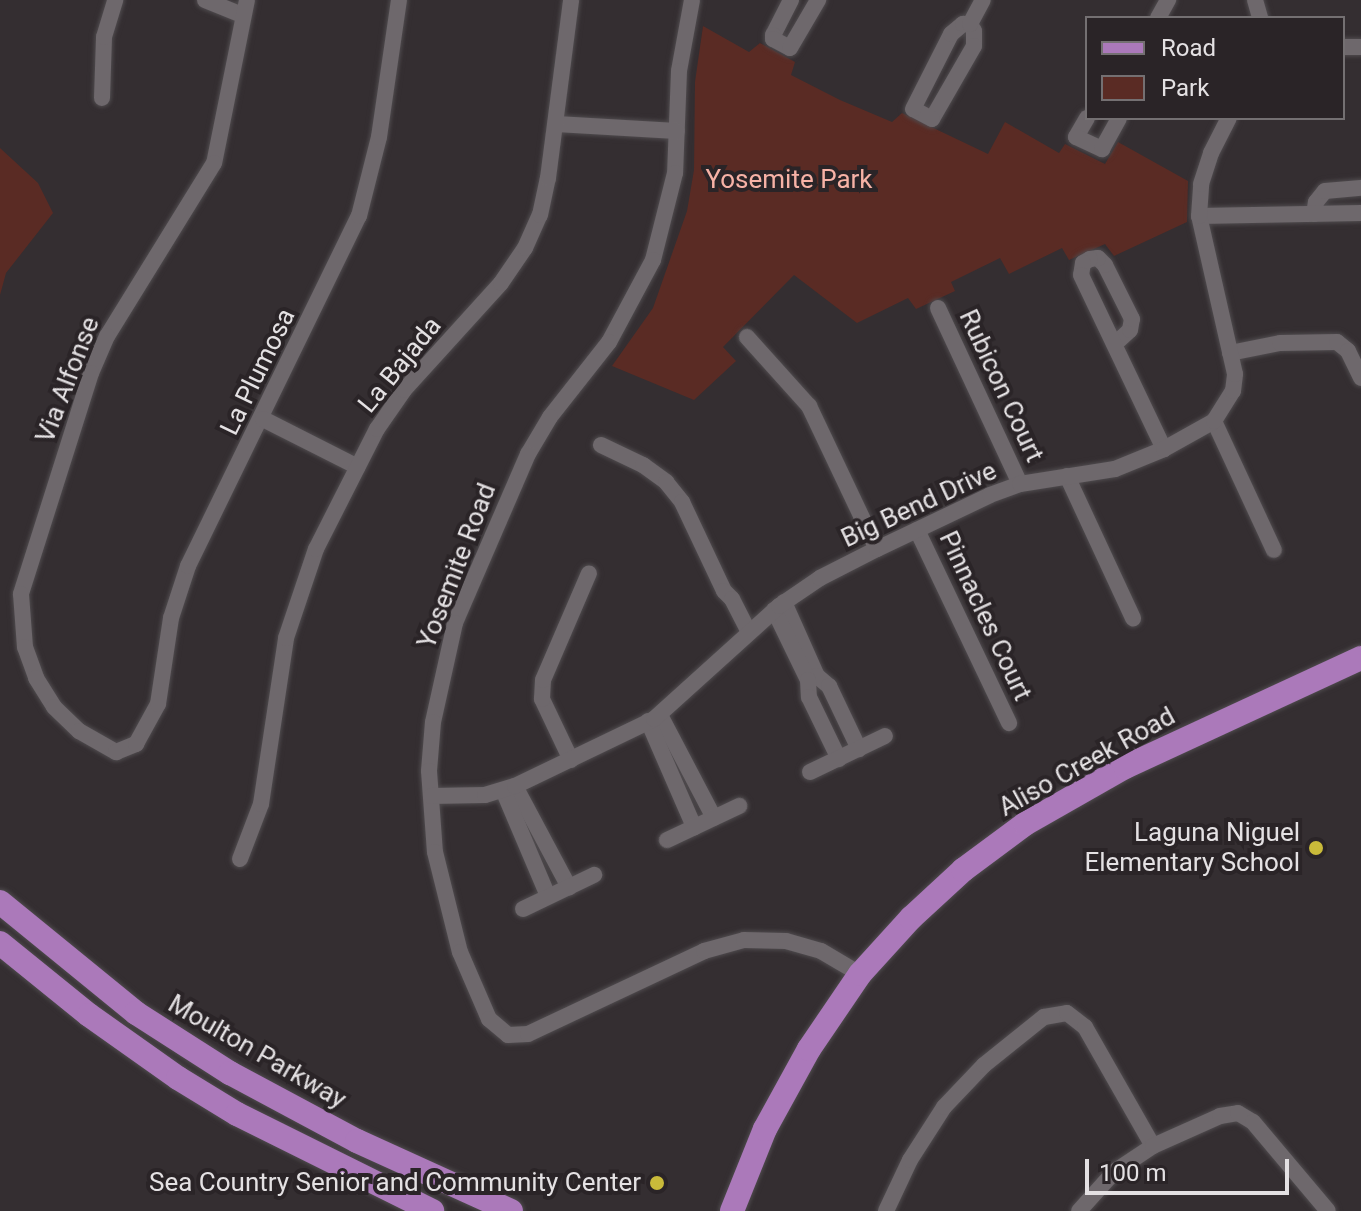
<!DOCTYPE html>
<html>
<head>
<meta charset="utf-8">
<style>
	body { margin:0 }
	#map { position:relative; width:1361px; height:1211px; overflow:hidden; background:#342e31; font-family:Roboto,sans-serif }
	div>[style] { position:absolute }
	.green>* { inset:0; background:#5a2b24 }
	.roads { filter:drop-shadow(0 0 2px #4f4b4e) drop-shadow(0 0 2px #4f4b4e) }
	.street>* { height:16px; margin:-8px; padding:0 8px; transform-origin:8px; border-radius:8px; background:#6e686c }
	.primary>* { height:24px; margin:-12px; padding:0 12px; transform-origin:12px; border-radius:12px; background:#ab79ba }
	.dots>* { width:22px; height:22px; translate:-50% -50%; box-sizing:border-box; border:4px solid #2a2427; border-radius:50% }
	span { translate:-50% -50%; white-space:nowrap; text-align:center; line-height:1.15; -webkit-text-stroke:8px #2a2427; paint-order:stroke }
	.park-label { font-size:26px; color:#f7b2a6 }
	.street-label { font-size:26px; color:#e4e1e3 }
	.poi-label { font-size:26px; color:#e4e1e3 }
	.right { translate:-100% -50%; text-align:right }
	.legend { position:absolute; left:1085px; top:16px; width:260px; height:104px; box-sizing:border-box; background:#2a2427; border:2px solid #747072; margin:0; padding:10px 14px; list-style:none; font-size:24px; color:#e4e1e3 }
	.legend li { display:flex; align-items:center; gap:16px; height:40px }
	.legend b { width:40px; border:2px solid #747072 }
	.scale { position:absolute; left:1085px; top:1159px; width:204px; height:36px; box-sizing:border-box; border:4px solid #e4e1e3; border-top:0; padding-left:10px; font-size:24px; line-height:28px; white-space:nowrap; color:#e4e1e3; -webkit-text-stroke:6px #2a2427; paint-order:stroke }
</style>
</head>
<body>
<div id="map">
	<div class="green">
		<div style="clip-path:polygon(703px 26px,749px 52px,760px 43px,795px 62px,791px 75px,840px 100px,892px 122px,902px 113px,988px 154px,1005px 122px,1059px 153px,1065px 144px,1105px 164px,1118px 142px,1188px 181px,1187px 222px,1114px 256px,1105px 244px,1069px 260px,1062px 248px,1009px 274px,1000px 258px,951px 282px,955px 291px,916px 309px,908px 298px,857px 323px,794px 275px,723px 347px,736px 361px,694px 400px,612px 366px,653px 308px,687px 211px,694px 170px,695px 82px)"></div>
		<div style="clip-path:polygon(0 148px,38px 183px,53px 213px,6px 273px,0 295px)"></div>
	</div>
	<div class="roads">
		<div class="street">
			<div style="left:205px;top:0;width:40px;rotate:22deg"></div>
			<div style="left:247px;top:0;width:166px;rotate:101.4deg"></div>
			<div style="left:214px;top:163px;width:203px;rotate:121.7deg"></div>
			<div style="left:107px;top:336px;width:40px;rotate:113.4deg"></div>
			<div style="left:91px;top:373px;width:232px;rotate:107.6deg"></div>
			<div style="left:21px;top:594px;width:53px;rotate:85.7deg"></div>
			<div style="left:25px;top:647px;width:33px;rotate:70deg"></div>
			<div style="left:36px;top:678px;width:34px;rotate:58deg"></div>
			<div style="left:54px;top:707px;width:35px;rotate:44deg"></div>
			<div style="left:79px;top:731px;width:43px;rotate:29.6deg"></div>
			<div style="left:116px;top:752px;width:22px;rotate:-22deg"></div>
			<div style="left:136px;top:744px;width:46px;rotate:-61.2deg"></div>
			<div style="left:158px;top:704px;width:87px;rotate:-81.4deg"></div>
			<div style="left:171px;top:618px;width:55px;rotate:-71.9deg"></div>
			<div style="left:188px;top:566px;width:390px;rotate:-64deg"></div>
			<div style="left:359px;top:216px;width:81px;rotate:-75.8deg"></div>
			<div style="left:379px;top:137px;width:138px;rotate:-81.7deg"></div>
			<div style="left:692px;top:0;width:72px;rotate:100.4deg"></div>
			<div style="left:679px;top:71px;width:102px;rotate:92.2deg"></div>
			<div style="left:675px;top:173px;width:90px;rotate:104.2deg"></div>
			<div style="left:653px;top:260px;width:93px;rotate:118.2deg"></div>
			<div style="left:609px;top:342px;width:95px;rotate:128.2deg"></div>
			<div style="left:550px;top:417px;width:43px;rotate:120.7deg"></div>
			<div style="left:528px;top:454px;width:184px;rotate:113.4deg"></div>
			<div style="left:455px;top:623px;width:101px;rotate:102.5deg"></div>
			<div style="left:433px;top:722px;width:49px;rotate:94.7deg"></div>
			<div style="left:429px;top:771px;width:81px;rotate:85.8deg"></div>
			<div style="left:435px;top:852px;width:103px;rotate:76deg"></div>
			<div style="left:460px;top:952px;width:73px;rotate:66.6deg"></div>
			<div style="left:489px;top:1019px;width:25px;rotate:40deg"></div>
			<div style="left:508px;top:1035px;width:20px;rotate:-3deg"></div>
			<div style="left:528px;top:1034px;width:195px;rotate:-25.2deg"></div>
			<div style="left:704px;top:951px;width:41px;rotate:-15.4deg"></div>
			<div style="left:744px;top:940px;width:42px;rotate:1.4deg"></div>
			<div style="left:786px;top:941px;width:36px;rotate:16deg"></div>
			<div style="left:821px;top:951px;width:45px;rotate:30.5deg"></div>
			<div style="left:791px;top:0;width:39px;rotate:117deg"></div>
			<div style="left:773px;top:35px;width:4px;rotate:90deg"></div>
			<div style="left:773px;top:39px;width:19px;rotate:28deg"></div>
			<div style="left:790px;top:48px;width:56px;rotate:-59.7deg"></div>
			<div style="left:1255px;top:0;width:19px;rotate:74deg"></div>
			<div style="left:1158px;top:18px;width:21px;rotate:-61deg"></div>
			<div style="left:970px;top:24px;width:8px;rotate:60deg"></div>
			<div style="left:974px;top:31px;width:15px;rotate:90deg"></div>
			<div style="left:974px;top:46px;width:84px;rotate:119.9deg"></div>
			<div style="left:932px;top:119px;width:21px;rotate:-152deg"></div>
			<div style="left:913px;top:109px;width:84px;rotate:-63.1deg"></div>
			<div style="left:951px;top:34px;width:16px;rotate:-40deg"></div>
			<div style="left:963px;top:24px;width:7px"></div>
			<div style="left:970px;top:24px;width:27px;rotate:-62deg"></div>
			<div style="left:1343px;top:47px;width:18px"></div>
			<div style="left:102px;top:98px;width:61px;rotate:-88.1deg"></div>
			<div style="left:104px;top:37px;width:39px;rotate:-73deg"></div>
			<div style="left:1087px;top:118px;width:22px;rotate:120deg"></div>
			<div style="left:1076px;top:137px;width:29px;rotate:25deg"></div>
			<div style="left:1102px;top:149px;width:35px;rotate:-61deg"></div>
			<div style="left:556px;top:124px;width:121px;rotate:3.3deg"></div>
			<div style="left:1314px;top:214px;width:12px;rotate:-81deg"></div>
			<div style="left:1316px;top:202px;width:14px;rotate:-51deg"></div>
			<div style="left:1325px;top:191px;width:36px;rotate:-5deg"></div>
			<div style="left:1199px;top:216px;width:162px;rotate:-1.1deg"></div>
			<div style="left:938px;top:308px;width:194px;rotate:65deg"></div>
			<div style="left:747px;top:337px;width:93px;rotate:48.1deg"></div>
			<div style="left:809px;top:406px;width:158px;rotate:64.6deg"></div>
			<div style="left:1116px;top:343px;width:19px;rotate:-43deg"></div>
			<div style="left:1130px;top:330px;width:11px;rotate:-80deg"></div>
			<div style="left:1132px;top:319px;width:60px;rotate:-116.6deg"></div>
			<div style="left:1105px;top:265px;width:10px;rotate:-135deg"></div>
			<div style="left:1098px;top:258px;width:8px;rotate:173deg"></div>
			<div style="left:1090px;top:259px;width:8px;rotate:150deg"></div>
			<div style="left:1083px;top:263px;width:12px;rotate:99deg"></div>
			<div style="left:1081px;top:275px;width:193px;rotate:64.5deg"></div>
			<div style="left:1230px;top:353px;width:51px;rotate:-11.3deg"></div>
			<div style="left:1280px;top:343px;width:57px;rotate:-1deg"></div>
			<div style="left:1337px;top:342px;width:14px;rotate:39deg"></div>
			<div style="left:1348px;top:351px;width:30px;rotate:64deg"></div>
			<div style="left:263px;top:419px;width:106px;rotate:26.8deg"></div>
			<div style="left:1214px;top:421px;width:142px;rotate:65.1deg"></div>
			<div style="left:601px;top:445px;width:47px;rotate:25.5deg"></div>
			<div style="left:643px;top:465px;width:29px;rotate:36deg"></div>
			<div style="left:666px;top:482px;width:26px;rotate:51deg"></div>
			<div style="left:682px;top:502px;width:98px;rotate:64.7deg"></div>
			<div style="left:724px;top:591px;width:11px;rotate:45deg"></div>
			<div style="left:732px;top:599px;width:37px;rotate:63deg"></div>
			<div style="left:1067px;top:476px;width:157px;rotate:65.1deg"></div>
			<div style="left:917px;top:530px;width:214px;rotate:64.5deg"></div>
			<div style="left:784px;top:602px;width:81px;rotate:66deg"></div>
			<div style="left:817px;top:676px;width:16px;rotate:40deg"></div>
			<div style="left:829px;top:686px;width:70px;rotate:64.5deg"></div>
			<div style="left:774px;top:610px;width:78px;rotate:64.1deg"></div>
			<div style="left:808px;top:680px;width:17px;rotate:87deg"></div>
			<div style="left:809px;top:697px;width:69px;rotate:64.2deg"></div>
			<div style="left:660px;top:715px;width:116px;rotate:62.3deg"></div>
			<div style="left:648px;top:721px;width:116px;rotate:66.5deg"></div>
			<div style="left:571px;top:760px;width:68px;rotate:-115.4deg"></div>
			<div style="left:542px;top:699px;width:19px;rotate:-87deg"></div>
			<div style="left:543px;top:680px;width:116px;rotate:-66.7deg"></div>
			<div style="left:810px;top:772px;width:83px;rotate:-25.6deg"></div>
			<div style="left:515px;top:786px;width:115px;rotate:61.9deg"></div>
			<div style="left:503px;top:790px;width:115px;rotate:67deg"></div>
			<div style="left:431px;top:796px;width:54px;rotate:-1.1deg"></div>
			<div style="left:485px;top:795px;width:31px;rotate:-17deg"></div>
			<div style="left:515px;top:786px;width:154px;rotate:-25.7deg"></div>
			<div style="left:654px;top:719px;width:169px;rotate:-42.1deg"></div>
			<div style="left:779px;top:606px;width:50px;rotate:-34.3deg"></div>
			<div style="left:820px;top:578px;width:64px;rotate:-27deg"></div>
			<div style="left:877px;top:549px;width:125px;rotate:-25.5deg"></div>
			<div style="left:990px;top:495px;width:32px;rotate:-20deg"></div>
			<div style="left:1020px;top:484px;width:96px;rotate:-9deg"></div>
			<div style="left:1115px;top:469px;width:53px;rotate:-22.2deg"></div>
			<div style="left:1164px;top:449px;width:57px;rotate:-29.2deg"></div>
			<div style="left:1214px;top:421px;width:36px;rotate:-58deg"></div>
			<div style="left:1233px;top:391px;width:17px;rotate:-83deg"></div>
			<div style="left:1235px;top:374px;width:162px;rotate:-102.8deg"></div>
			<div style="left:1199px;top:216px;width:32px;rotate:-86deg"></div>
			<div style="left:1201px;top:184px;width:33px;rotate:-72deg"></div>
			<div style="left:1211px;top:153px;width:39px;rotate:-63deg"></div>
			<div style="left:667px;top:840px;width:80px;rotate:-25.3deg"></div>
			<div style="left:240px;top:859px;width:59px;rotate:-69.1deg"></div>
			<div style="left:261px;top:804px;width:168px;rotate:-81.4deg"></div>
			<div style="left:286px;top:638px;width:94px;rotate:-71.4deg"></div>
			<div style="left:316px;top:549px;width:135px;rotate:-63.1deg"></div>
			<div style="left:377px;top:429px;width:47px;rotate:-55.3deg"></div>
			<div style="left:404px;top:390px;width:144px;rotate:-47.8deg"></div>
			<div style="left:501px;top:283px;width:42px;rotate:-55.6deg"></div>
			<div style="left:525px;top:248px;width:36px;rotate:-66deg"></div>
			<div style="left:540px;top:215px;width:38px;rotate:-78deg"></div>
			<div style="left:548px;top:178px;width:179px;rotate:-82.6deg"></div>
			<div style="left:523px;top:909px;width:79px;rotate:-25.6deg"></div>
			<div style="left:886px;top:1211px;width:56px;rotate:-64.8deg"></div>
			<div style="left:910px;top:1160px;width:63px;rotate:-57.3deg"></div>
			<div style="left:944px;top:1107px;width:58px;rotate:-46.4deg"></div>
			<div style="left:984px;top:1065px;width:77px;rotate:-38.7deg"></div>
			<div style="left:1044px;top:1017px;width:23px;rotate:-10deg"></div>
			<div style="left:1067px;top:1013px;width:23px;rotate:38deg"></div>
			<div style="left:1085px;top:1027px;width:137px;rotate:60.3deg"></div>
			<div style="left:1079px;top:1211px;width:52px;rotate:-48.1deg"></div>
			<div style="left:1114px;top:1172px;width:47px;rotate:-33.7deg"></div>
			<div style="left:1153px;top:1146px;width:73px;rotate:-24.1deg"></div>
			<div style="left:1220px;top:1116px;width:18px;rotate:-9deg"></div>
			<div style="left:1238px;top:1113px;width:17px;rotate:31deg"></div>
			<div style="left:1253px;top:1122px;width:116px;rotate:49.9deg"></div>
		</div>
		<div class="primary">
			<div style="left:0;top:902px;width:176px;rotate:39.2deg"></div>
			<div style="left:136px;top:1013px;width:112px;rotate:32.6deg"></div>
			<div style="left:230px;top:1073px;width:144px;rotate:28.2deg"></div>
			<div style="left:357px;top:1141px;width:169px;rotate:24.4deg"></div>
			<div style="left:0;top:943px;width:114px;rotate:39deg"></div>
			<div style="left:89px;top:1015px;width:109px;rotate:35.3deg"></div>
			<div style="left:178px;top:1078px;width:69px;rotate:31.4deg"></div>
			<div style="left:237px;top:1114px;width:218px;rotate:26.4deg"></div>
			<div style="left:732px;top:1211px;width:88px;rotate:-68.1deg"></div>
			<div style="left:765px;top:1129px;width:91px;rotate:-61.2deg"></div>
			<div style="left:809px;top:1049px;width:91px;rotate:-55.8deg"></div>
			<div style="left:860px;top:974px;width:76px;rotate:-47.7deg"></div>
			<div style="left:911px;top:918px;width:71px;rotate:-42.7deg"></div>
			<div style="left:963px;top:870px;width:77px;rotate:-36.6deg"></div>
			<div style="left:1025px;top:824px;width:115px;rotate:-29.7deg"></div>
			<div style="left:1125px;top:767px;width:260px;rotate:-24.8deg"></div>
		</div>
	</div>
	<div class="dots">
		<div style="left:1316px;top:848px;background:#c9ba3a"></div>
		<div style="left:657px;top:1183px;background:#c9ba3a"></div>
	</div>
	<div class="park-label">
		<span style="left:789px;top:180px">Yosemite Park</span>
	</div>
	<div class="street-label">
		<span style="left:400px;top:365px;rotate:-51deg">La Bajada</span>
		<span style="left:258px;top:372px;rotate:-64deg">La Plumosa</span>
		<span style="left:68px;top:380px;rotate:-69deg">Via Alfonse</span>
		<span style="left:1001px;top:386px;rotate:65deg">Rubicon Court</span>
		<span style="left:919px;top:505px;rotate:-25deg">Big Bend Drive</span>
		<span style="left:457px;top:566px;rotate:-69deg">Yosemite Road</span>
		<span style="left:985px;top:616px;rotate:65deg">Pinnacles Court</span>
		<span style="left:1087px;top:762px;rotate:-29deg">Aliso Creek Road</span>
		<span style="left:257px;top:1052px;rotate:30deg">Moulton Parkway</span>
	</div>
	<div class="poi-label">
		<span class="right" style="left:1300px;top:848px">Laguna Niguel<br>Elementary School</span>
		<span class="right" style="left:641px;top:1183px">Sea Country Senior and Community Center</span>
	</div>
	<ul class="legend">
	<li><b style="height:10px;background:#ab79ba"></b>Road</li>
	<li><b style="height:22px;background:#5a2b24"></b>Park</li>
	</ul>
	<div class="scale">100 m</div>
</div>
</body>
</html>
